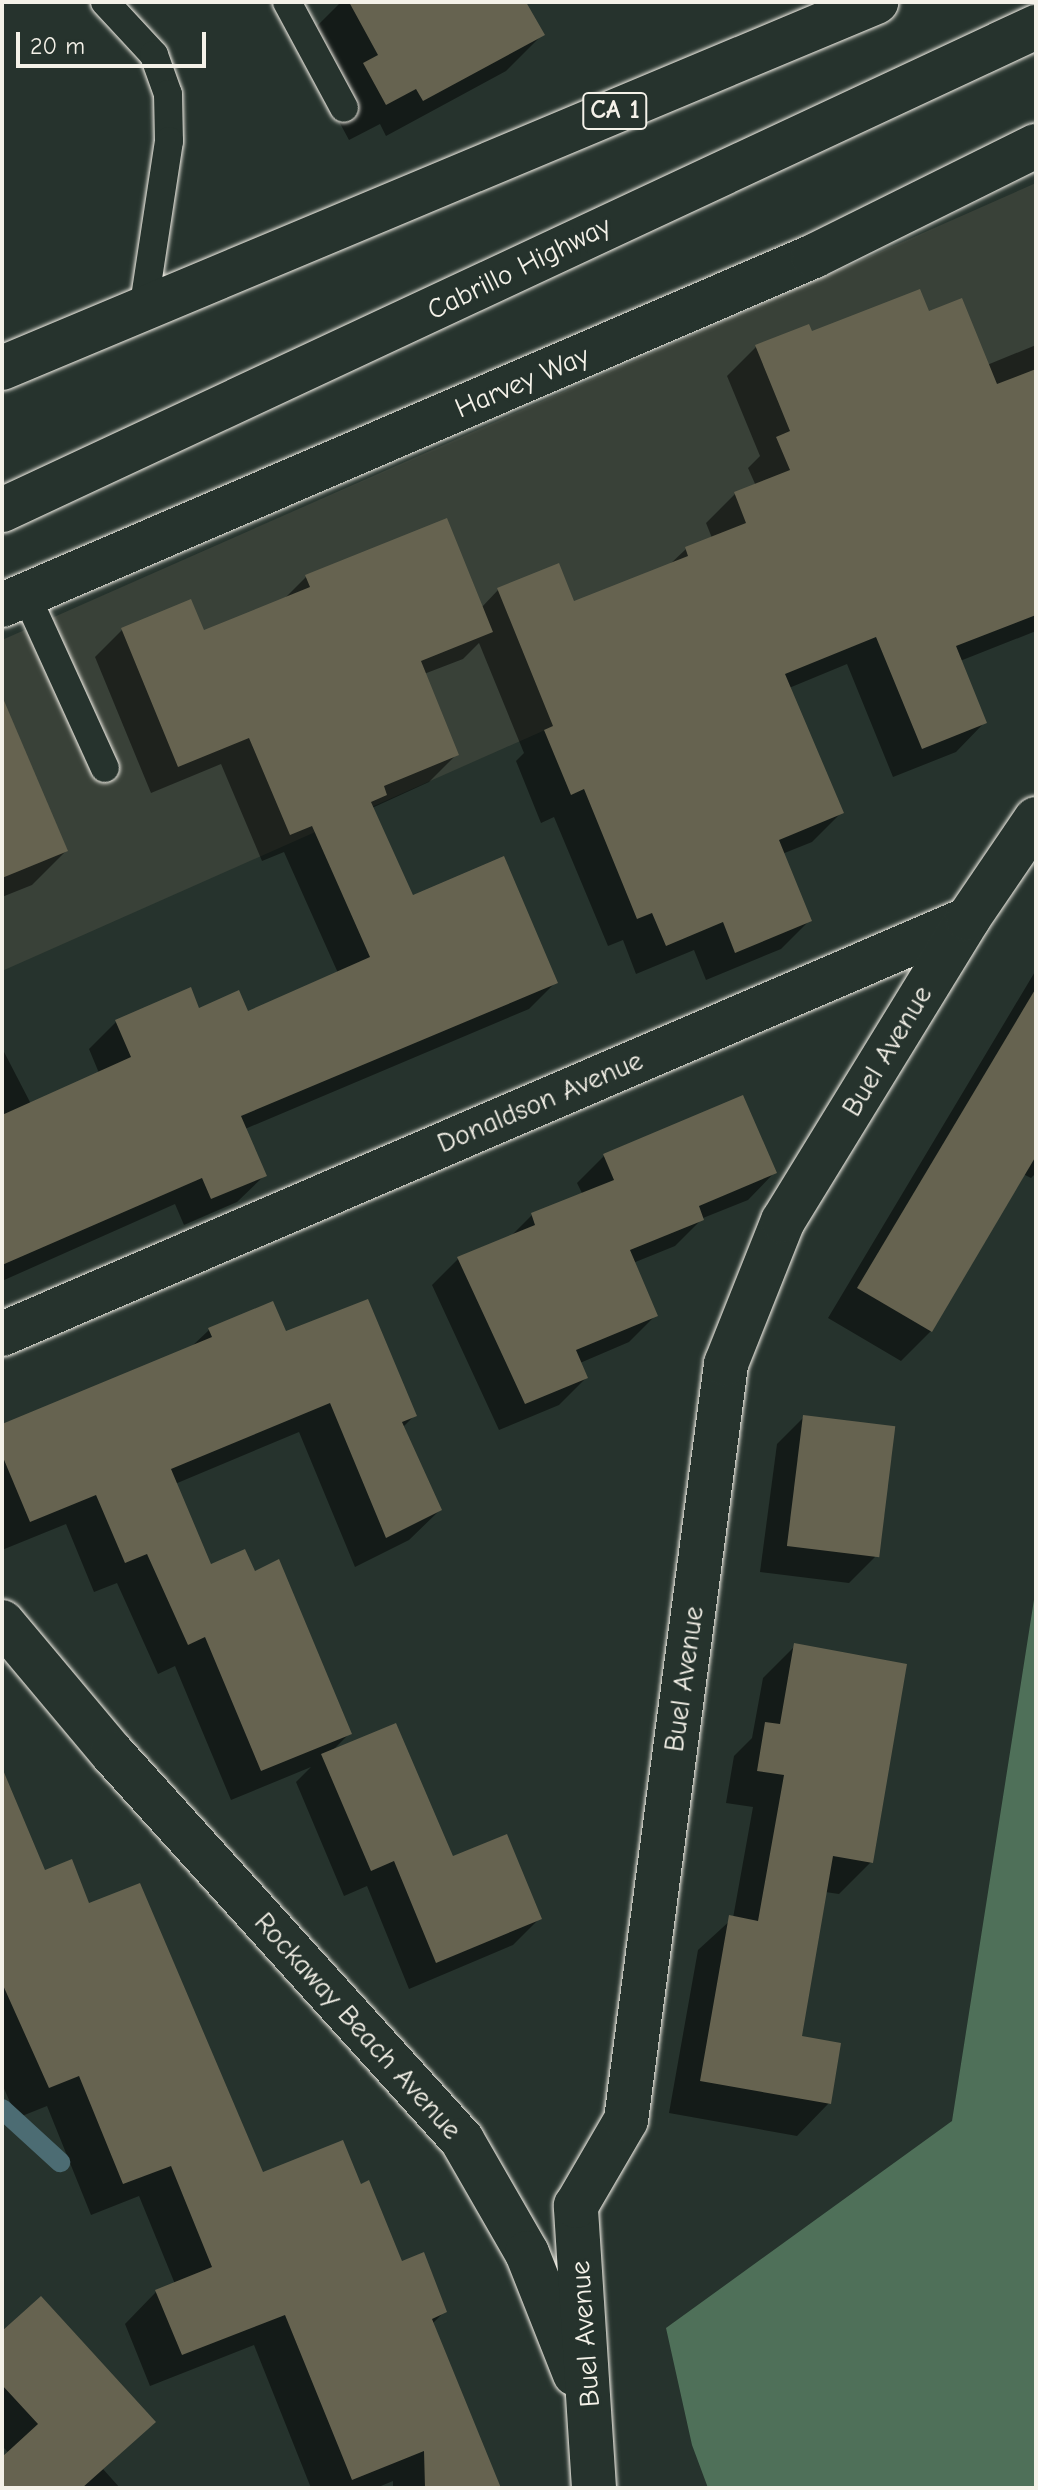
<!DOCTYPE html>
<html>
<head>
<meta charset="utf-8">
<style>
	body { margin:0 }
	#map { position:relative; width:1038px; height:2490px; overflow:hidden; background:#26332d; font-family:"Comic Neue",sans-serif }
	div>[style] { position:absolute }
	.built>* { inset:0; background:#394138 }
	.green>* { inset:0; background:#4f7059 }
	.shadow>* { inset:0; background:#0007 }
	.stream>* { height:20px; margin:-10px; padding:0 10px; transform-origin:10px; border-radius:10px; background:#4c6c73 }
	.building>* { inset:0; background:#666350; transform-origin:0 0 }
	.roads { filter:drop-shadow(0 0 2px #f4f1e8) drop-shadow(0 0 2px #f4f1e8) }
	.lane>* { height:28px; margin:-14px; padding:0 14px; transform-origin:14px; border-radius:14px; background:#26332d }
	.street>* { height:44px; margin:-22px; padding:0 22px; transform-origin:22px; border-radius:22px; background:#26332d }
	.highway>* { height:44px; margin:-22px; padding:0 22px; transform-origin:22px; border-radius:22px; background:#26332d }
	span { translate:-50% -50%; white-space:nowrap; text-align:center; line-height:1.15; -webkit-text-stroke:6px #26332d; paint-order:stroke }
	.shield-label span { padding:2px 6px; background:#26332d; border:2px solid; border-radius:6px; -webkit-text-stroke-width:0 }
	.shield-label { font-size:26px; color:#f4f1e8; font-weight:700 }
	.street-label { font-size:28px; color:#f4f1e8 }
	.frame { position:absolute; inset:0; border:4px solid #f4f1e8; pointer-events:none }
	.scale { position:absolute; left:16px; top:32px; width:190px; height:36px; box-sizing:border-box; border:4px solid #f4f1e8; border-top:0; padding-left:10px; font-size:24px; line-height:28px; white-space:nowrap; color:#f4f1e8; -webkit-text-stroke:6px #26332d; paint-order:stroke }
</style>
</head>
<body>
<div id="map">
	<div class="built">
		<div style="clip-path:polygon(1036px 183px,1036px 512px,2px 971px,2px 640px)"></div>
	</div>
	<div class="green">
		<div style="clip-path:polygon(1036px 1587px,1036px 2488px,708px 2488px,692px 2445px,666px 2328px,952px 2121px)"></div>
	</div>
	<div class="shadow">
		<div style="clip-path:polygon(341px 2px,524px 2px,542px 35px,506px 71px,386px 136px,380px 124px,349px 140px,328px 101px,310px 33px)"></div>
		<div style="clip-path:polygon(928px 313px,987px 365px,1036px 345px,1036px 631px,960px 661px,985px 722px,956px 752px,893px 777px,847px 664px,789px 688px,841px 813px,812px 842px,782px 854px,810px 920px,781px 949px,706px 980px,694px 950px,636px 974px,623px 940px,608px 946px,554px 817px,541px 823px,516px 761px,524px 753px,479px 643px,463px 659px,424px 674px,456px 755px,429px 782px,372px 808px,412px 898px,556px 982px,529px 1009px,245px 1129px,265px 1175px,237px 1202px,184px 1225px,175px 1204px,2px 1281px,2px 1048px,31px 1104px,99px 1073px,89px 1049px,116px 1022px,198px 1010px,247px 1013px,338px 973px,284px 852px,262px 861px,221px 764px,151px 793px,95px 657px,122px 630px,203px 633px,284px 599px,306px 577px,481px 608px,498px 590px,573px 604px,668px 566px,686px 549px,712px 538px,706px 523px,735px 494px,756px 486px,748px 468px,760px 456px,727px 376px,756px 347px)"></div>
		<div style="clip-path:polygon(2px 701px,66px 851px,32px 885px,2px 897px)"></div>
		<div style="clip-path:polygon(1036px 970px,1036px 1173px,1031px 1178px,1023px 1174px,931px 1331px,901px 1361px,828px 1318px)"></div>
		<div style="clip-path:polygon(604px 1156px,774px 1173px,748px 1200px,703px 1218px,675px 1246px,633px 1263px,655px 1316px,629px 1342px,580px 1363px,586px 1378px,559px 1405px,499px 1430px,432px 1285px,458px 1259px,509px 1238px,532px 1215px,583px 1195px,577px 1183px)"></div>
		<div style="clip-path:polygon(209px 1330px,285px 1334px,415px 1415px,402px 1428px,440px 1510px,409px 1540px,355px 1567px,299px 1432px,175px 1484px,210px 1567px,254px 1574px,350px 1733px,331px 1752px,452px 1859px,540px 1918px,513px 1945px,409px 1989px,367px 1886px,344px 1896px,296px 1782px,311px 1767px,231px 1800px,175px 1666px,158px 1674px,117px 1583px,94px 1592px,66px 1524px,2px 1550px,2px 1426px,190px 1348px)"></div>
		<div style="clip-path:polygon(804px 1417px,875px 1557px,849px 1583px,760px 1572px,777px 1444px)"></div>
		<div style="clip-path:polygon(795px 1646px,871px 1862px,839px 1894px,825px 1892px,800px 2037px,829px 2103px,797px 2136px,669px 2113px,698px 1950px,733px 1918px,753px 1807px,726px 1803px,734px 1756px,752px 1738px,763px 1678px)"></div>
		<div style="clip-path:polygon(8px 1789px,43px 1873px,88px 1906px,262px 2175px,360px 2186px,401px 2263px,445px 2311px,432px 2324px,490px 2488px,393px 2488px,393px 2481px,376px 2488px,311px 2488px,254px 2345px,150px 2386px,125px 2324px,156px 2292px,175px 2284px,139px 2196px,91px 2215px,47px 2106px,17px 2118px,2px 2084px,2px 1791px)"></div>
		<div style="clip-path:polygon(2px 2334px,123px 2451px,103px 2469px,120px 2488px,2px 2488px,2px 2459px,9px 2453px,2px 2446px)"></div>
	</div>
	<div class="stream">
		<div style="left:2px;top:2109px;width:79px;rotate:42.4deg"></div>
	</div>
	<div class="building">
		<div style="clip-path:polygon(349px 2px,526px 2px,545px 35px,423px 101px,416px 89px,386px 105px,363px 63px,378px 55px)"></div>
		<div style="clip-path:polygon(920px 289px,929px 311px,962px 298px,997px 384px,1036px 369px,1036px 615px,956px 646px,987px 723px,922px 749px,876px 637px,785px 674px,844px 813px,779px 840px,812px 921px,735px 953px,723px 922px,666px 946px,652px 913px,637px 919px,584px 789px,571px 795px,544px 730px,553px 726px,497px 588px,559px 563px,574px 601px,688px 556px,685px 547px,746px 523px,734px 492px,790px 470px,776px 437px,790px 431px,755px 345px,809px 324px,812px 331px)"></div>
		<div style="clip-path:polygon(447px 518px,493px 632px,421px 661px,459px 755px,384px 786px,387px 795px,371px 802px,413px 895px,504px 856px,558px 983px,241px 1116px,267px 1176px,211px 1199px,202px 1178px,2px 1265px,2px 1115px,131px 1057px,115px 1020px,191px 987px,199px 1008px,239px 990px,248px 1011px,370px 957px,312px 826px,290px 835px,249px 738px,178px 767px,121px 628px,191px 599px,204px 630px,310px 587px,305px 575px)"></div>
		<div style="clip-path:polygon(2px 696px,68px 851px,2px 878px)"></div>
		<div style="clip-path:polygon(1036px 988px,1036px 1156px,932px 1332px,857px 1288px)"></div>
		<div style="clip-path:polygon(743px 1095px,777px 1173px,699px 1206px,704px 1220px,630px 1250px,658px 1316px,576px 1350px,588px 1378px,525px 1404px,457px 1257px,535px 1225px,531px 1213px,614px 1180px,603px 1154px)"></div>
		<div style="clip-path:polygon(368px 1299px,417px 1416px,402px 1422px,442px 1510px,386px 1538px,330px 1403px,171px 1469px,211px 1564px,245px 1549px,255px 1571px,279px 1559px,352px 1734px,261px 1771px,205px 1637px,188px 1645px,147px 1554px,125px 1563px,96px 1495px,30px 1522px,2px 1455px,2px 1424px,212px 1337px,208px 1328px,273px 1301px,286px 1331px)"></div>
		<div style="left:803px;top:1415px;width:93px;height:132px;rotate:7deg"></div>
		<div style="clip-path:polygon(794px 1643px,907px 1664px,873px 1863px,833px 1856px,802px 2036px,841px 2043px,831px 2104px,700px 2081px,729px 1915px,758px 1921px,784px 1775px,757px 1771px,765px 1722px,780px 1724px)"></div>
		<div style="clip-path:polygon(396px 1723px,453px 1856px,507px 1834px,542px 1919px,436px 1963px,394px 1861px,371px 1871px,321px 1754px)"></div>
		<div style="clip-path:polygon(3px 1770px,45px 1870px,72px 1859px,89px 1903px,140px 1883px,263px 2172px,343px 2140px,361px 2184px,369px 2180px,402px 2261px,424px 2252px,447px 2312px,432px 2319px,501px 2488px,425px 2488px,424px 2451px,352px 2480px,285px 2315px,182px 2355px,155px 2290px,212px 2267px,171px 2166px,123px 2184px,79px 2076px,49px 2088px,2px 1983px)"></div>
		<div style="clip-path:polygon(41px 2296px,156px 2422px,82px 2488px,2px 2488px,2px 2457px,38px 2424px,2px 2385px,2px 2331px)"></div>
	</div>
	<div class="roads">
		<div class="lane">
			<div style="left:105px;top:2px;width:72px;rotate:47.2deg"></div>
			<div style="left:154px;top:55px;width:41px;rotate:70.3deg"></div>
			<div style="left:168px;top:94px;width:47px;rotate:88.8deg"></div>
			<div style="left:169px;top:141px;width:166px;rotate:98.7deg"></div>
			<div style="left:287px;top:2px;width:120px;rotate:61.7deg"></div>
			<div style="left:26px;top:595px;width:190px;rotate:65.5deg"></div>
		</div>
		<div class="street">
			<div style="left:2px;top:605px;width:884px;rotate:-23.26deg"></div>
			<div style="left:814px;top:256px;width:248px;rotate:-26.4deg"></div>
			<div style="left:2px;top:1334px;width:1051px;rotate:-23.25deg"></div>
			<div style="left:2px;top:1622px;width:171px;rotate:50deg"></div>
			<div style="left:112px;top:1753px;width:522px;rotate:47.87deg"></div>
			<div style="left:462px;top:2140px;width:130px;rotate:60.1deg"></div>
			<div style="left:527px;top:2253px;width:130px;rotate:68.4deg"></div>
			<div style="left:594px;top:2488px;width:283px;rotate:-93.7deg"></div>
			<div style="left:576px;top:2206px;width:99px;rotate:-59.8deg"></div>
			<div style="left:626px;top:2120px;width:763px;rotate:-82.46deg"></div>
			<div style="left:726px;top:1364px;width:154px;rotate:-68.3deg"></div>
			<div style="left:783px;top:1221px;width:354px;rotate:-58.5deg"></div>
			<div style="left:968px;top:919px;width:121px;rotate:-55.8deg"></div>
		</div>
		<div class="highway">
			<div style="left:2px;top:368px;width:948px;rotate:-22.72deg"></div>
			<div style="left:2px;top:510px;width:1141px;rotate:-25.04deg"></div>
		</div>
	</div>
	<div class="shield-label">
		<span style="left:615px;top:111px">CA 1</span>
	</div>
	<div class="street-label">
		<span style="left:519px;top:268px;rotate:-26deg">Cabrillo Highway</span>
		<span style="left:522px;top:382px;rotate:-23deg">Harvey Way</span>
		<span style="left:887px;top:1051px;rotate:-59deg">Buel Avenue</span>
		<span style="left:540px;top:1102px;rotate:-23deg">Donaldson Avenue</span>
		<span style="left:684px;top:1679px;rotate:-82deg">Buel Avenue</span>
		<span style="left:358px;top:2026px;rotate:48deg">Rockaway Beach Avenue</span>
		<span style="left:585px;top:2334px;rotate:-94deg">Buel Avenue</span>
	</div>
	<div class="frame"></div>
	<div class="scale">20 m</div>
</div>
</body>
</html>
